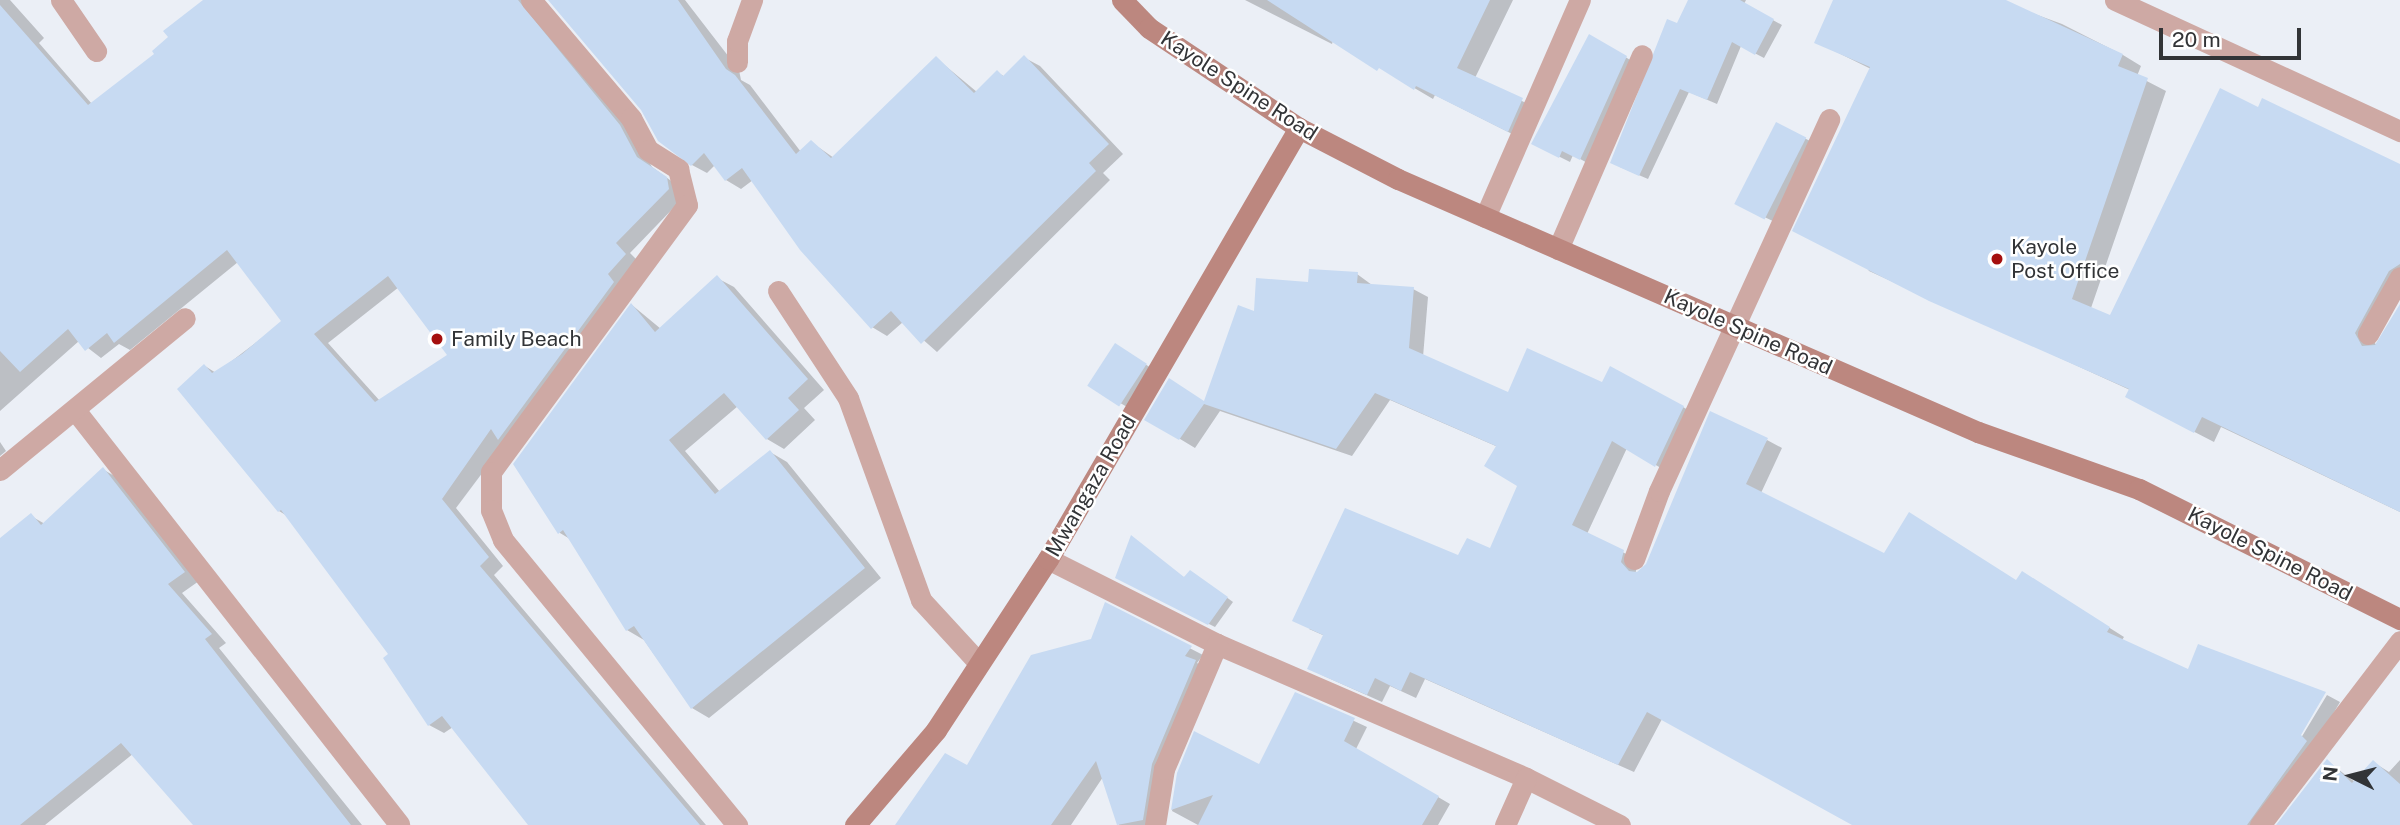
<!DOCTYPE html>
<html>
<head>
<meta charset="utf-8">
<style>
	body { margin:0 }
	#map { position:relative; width:2400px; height:825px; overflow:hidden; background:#ebeff6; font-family:"Public Sans",sans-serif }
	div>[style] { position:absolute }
	.shadow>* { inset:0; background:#0003 }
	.building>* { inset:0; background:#c7daf2; transform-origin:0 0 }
	.service>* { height:21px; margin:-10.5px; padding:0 10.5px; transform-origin:10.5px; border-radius:10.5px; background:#cea9a4 }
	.minor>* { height:21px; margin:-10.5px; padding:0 10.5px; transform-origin:10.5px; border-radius:10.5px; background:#cea9a4 }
	.secondary>* { height:21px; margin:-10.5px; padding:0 10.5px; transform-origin:10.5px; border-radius:10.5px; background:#bc877f }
	.dots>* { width:19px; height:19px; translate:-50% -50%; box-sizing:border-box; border:4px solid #fff; border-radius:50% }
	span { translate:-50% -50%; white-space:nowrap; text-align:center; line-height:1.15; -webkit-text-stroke:5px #fff; paint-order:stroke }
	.street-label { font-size:21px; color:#323437 }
	.poi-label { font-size:21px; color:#323437 }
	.left { translate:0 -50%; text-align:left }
	.north { position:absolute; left:2316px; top:741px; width:70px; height:70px; -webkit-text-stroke:5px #fff; paint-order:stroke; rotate:276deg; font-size:19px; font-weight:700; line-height:28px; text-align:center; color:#323437 }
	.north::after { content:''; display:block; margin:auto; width:24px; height:32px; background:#323437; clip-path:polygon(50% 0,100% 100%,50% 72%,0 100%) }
	.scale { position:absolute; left:2159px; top:28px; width:142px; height:32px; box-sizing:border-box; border:4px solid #323437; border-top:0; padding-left:9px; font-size:21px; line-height:24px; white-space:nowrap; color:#323437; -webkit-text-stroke:5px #fff; paint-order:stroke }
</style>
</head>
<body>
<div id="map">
	<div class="shadow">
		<div style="clip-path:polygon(evenodd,0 0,10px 0,44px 38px,39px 43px,92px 104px,157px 54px,205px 0,537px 0,635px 136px,652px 167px,681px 188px,684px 197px,630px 253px,640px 263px,456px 508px,503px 566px,494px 575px,706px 825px,530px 825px,453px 727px,444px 733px,429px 725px,390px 654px,289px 517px,279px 511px,205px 366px,216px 373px,284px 321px,238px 262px,130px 350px,119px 344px,101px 358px,79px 341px,0 411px,0 0,399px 287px,450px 355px,380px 401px,328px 343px,399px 287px)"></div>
		<div style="clip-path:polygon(551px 0,685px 0,739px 70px,741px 80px,750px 85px,801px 152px,811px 142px,834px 158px,936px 58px,977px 92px,997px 72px,1005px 77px,1025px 58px,1040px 66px,1123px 154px,1103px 173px,1110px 180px,937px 352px,903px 322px,887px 336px,872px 327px,753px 180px,741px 189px,726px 180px,715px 165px,707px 173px,692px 165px)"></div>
		<div style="clip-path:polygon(1245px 0,1513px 0,1475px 78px,1540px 110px,1526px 141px,1435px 95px,1433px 99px,1333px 40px,1332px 44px)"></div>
		<div style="clip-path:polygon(1690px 0,1746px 0,1744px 4px,1782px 25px,1764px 58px,1741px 46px,1717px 104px,1689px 92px,1648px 179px,1620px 167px)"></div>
		<div style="clip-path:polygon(1835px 0,1997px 0,2062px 24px,2123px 55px,2141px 66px,2137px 76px,2166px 91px,2091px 308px,2111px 317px,2259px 109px,2400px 166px,2400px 294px,2375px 339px,2375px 344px,2380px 342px,2400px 307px,2400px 512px,2221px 427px,2214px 442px,2146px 407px,2130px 390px,1869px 271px,1865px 265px,1871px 69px,1816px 42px)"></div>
		<div style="clip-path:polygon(1590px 36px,1637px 64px,1591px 165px,1573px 155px,1570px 162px,1544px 149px)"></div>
		<div style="clip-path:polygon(1777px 124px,1812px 142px,1775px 222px,1745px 208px)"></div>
		<div style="clip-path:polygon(1357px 274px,1372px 285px,1413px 289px,1428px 297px,1423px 357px,1508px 394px,1603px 385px,1683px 407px,1698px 416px,1671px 474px,1627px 448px,1587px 534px,1638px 560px,1635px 576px,1767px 440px,1782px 448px,1761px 493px,1885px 555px,2017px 582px,2037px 582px,2124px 637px,2122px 640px,2298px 743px,2327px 695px,2340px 702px,2268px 825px,1855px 825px,1662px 719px,1634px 772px,1425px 679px,1416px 698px,1390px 686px,1382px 702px,1324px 676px,1309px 668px,1325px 636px,1309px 629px,1459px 558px,1491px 550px,1519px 485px,1498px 447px,1390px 400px,1352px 456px,1220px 411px,1195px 448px,1147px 419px,1205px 403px,1255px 313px,1309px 284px)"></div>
		<div style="clip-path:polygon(717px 278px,734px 287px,824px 390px,804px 408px,815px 420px,784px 449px,767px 439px,738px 406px,685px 451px,720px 492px,770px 452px,787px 462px,881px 578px,709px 718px,692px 708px,644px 640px,627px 630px,570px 539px,560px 533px,515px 464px,632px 305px,661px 329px)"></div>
		<div style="clip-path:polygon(1127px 352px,1157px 372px,1134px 411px,1091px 386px)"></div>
		<div style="clip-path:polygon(0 442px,6px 451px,0 456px)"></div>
		<div style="clip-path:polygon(104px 470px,118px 478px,199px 581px,182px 593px,226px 643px,219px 648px,362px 825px,194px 825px,134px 753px,45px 825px,0 825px,0 540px,31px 516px,45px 524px)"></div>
		<div style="clip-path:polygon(1197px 576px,1233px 602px,1215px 627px,1123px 581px)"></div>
		<div style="clip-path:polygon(1106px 605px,1203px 655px,1197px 663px,1208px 669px,1155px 825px,1119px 825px,1103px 777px,1071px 825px,898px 825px,967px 767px,1092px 641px)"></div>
		<div style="clip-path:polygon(1296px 694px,1367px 727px,1356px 749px,1450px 804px,1438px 825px,1198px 825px,1172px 811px,1178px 773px,1260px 767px)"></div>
		<div style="clip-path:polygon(2400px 760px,2400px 825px,2328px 825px,2327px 761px,2355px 782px,2373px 762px,2389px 772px)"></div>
	</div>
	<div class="building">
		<div style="clip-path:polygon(evenodd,203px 0,518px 0,620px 125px,637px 157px,667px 177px,669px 189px,616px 243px,626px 254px,608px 274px,614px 282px,498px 440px,491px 429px,442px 499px,489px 557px,480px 566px,700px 825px,528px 825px,442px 716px,428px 726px,383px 658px,388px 654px,281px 510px,278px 512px,177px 389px,204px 364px,212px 373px,242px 354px,281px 321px,227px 250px,114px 343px,107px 333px,85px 351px,68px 329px,20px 372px,0 351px,0 5px,88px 105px,154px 54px,152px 51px,168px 37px,163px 31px,203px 0,388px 276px,447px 355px,375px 402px,314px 334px,388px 276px)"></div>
		<div style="clip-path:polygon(548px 0,678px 0,726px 69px,735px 75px,796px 154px,811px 140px,831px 158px,936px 56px,974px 93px,997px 70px,1003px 76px,1024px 55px,1109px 144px,1089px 163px,1096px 171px,921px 344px,891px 311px,871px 329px,800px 250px,742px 168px,725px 181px,704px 153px,691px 166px,658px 141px,641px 110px)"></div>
		<div style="clip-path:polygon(1267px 0,1490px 0,1457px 68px,1523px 98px,1508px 132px,1416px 86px,1414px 90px,1379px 68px,1377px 71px)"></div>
		<div style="clip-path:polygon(1688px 0,1740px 0,1774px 19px,1755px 55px,1732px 42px,1707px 100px,1680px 89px,1639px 176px,1610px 163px,1667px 19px,1677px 23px)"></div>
		<div style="clip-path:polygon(1833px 0,2006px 0,2123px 54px,2118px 66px,2148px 78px,2072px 299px,2110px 315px,2220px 88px,2258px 107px,2262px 98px,2400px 164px,2400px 264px,2389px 271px,2355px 333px,2362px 346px,2375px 345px,2400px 304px,2400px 512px,2202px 417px,2194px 433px,2125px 397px,2129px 389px,1929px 301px,1792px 231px,1870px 67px,1814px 43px)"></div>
		<div style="clip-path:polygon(1589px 34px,1627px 56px,1580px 160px,1562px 151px,1559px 158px,1531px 144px)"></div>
		<div style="left:1776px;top:122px;width:34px;height:92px;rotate:27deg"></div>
		<div style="clip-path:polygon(1309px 269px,1358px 272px,1357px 283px,1414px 287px,1409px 348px,1508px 392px,1527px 348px,1602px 382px,1610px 366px,1684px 406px,1655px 467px,1612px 441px,1572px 525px,1624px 550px,1621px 562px,1629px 571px,1637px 572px,1646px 564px,1710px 411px,1768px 438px,1746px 484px,1884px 553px,1909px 512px,2016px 580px,2022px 571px,2110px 627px,2107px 632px,2188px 669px,2198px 644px,2326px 692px,2301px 735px,2307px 741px,2247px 825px,1852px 825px,1647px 712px,1618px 765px,1410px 672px,1401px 691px,1375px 678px,1367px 695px,1307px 669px,1323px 635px,1292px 621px,1345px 508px,1458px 555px,1467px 538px,1490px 548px,1517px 486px,1484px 466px,1496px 446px,1375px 393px,1336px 449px,1204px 404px,1179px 440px,1144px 420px,1169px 378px,1204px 401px,1238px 305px,1254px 311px,1256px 278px,1308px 282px)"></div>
		<div style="clip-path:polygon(717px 275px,808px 379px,788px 398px,799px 410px,766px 440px,724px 393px,669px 440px,715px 494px,770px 450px,865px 568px,691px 709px,634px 626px,626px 631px,563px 530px,558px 534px,513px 464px,631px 303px,655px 332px)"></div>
		<div style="left:1115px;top:343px;width:38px;height:51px;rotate:33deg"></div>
		<div style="clip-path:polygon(103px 467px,185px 572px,168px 584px,212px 634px,205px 639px,351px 825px,193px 825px,121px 743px,20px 825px,0 825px,0 538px,31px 513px,41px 525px)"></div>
		<div style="clip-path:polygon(1131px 535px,1184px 577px,1190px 570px,1228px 597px,1208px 625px,1115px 578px)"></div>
		<div style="clip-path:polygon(1105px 602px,1192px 646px,1185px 656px,1196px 660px,1152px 764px,1143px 820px,1117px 825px,1096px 761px,1051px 825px,895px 825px,945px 753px,967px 765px,1031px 655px,1091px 639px)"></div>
		<div style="clip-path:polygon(1295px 692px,1355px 718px,1344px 741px,1439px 796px,1422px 825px,1198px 825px,1213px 795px,1171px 810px,1177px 773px,1194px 731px,1259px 764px)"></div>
		<div style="clip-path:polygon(2327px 759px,2352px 783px,2373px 760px,2400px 784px,2400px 825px,2276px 825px)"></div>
	</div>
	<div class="service">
		<div style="left:737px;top:62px;width:21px;rotate:-90deg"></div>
		<div style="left:737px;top:41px;width:44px;rotate:-69.9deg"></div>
		<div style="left:1485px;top:217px;width:237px;rotate:-66.4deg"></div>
		<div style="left:1558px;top:249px;width:211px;rotate:-66.6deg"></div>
		<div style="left:778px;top:291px;width:128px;rotate:56.8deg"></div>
		<div style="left:848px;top:398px;width:215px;rotate:70.1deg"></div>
		<div style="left:921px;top:600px;width:86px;rotate:47.4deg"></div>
		<div style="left:2368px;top:334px;width:65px;rotate:-60.7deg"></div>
		<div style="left:1634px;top:559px;width:72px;rotate:-69.8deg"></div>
		<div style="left:1659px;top:491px;width:409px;rotate:-65.4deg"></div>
		<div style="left:2260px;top:825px;width:231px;rotate:-52.7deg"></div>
	</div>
	<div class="minor">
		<div style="left:61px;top:0;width:62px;rotate:55.5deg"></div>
		<div style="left:531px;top:0;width:155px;rotate:49.7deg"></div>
		<div style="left:631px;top:118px;width:36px;rotate:62deg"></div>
		<div style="left:648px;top:150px;width:36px;rotate:32deg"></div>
		<div style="left:678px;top:169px;width:37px;rotate:76deg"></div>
		<div style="left:687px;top:205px;width:331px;rotate:126.3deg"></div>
		<div style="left:491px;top:472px;width:38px;rotate:90deg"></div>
		<div style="left:491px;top:510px;width:32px;rotate:68deg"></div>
		<div style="left:503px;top:540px;width:369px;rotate:50.6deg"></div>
		<div style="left:2115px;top:0;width:314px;rotate:24.7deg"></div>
		<div style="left:75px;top:410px;width:526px;rotate:51.95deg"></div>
		<div style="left:0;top:470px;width:239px;rotate:-39.4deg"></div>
		<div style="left:1048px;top:559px;width:189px;rotate:26.7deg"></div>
		<div style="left:1217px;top:644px;width:337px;rotate:23.4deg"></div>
		<div style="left:1526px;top:778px;width:105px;rotate:26.6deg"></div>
		<div style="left:1155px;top:825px;width:57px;rotate:-80.9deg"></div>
		<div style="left:1164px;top:769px;width:136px;rotate:-67deg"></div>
		<div style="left:1505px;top:825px;width:51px;rotate:-65.9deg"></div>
	</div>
	<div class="secondary">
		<div style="left:1122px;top:0;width:39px;rotate:46deg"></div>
		<div style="left:1149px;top:28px;width:180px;rotate:33.7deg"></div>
		<div style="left:1299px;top:128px;width:111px;rotate:27.3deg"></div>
		<div style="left:1398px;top:179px;width:633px;rotate:23.57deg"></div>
		<div style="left:1978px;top:432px;width:171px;rotate:19.5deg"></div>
		<div style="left:2139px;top:489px;width:292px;rotate:26.5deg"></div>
		<div style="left:855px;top:825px;width:125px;rotate:-49.5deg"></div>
		<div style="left:936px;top:730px;width:204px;rotate:-56.8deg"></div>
		<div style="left:1048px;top:559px;width:499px;rotate:-59.8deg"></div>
	</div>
	<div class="dots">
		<div style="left:1997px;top:259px;background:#a50f0e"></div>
		<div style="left:437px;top:339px;background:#a50f0e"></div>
	</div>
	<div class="street-label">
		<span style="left:1239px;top:86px;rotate:33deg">Kayole Spine Road</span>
		<span style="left:1748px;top:332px;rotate:24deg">Kayole Spine Road</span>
		<span style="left:1091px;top:486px;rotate:-60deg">Mwangaza Road</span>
		<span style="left:2270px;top:554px;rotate:27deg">Kayole Spine Road</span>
	</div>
	<div class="poi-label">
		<span class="left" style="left:2011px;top:259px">Kayole<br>Post Office</span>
		<span class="left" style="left:451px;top:339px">Family Beach</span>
	</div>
	<div class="north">N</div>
	<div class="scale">20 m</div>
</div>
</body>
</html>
